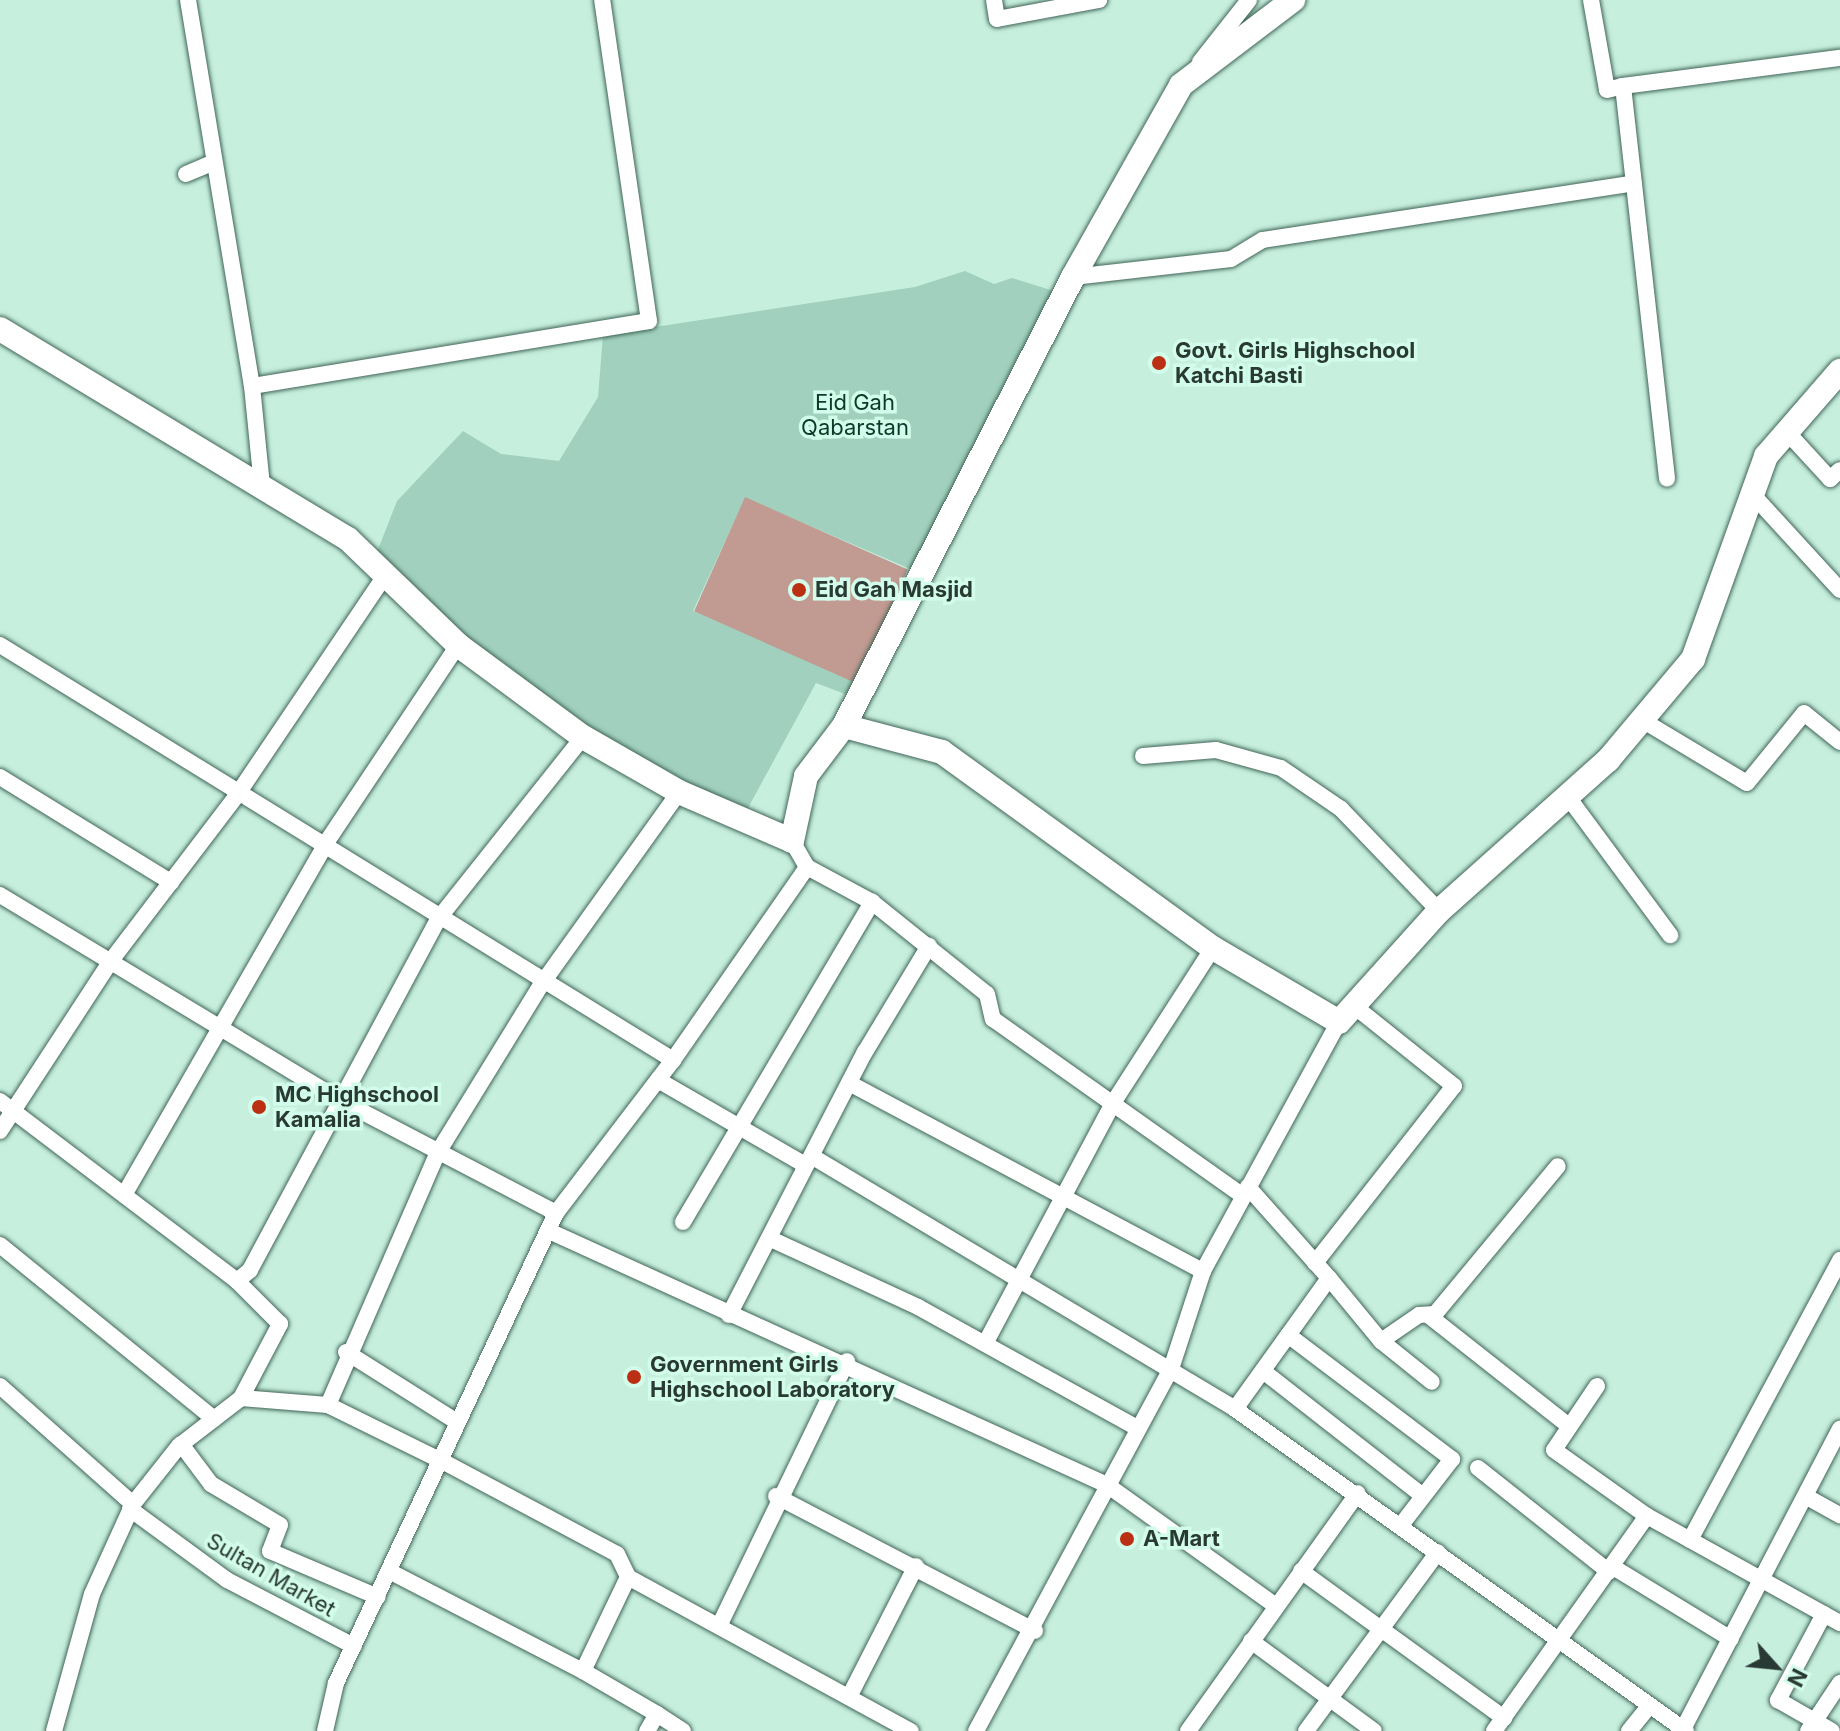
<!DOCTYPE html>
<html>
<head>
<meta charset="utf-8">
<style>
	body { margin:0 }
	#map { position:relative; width:1840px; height:1731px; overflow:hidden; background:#c6efde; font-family:Inter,sans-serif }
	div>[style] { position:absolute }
	.green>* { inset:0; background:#a1d1be }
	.building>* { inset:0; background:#c19a91; transform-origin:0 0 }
	.roads { filter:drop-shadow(0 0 2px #416557) drop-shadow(0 0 2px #416557) }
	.street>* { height:16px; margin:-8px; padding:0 8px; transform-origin:8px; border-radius:8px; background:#fff }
	.secondary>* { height:24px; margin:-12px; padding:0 12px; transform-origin:12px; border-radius:12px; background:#fff }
	.dots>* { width:22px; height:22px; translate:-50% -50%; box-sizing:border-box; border:4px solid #d3fdeb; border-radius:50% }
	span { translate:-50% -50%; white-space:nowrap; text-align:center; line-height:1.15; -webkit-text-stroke:7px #d3fdeb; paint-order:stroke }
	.poi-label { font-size:22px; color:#293933; font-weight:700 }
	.left { translate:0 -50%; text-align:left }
	.park-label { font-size:22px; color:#0b3a2c }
	.street-label { font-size:22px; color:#293933 }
	.north { position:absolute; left:1736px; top:1627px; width:80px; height:80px; -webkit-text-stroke:6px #d3fdeb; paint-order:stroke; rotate:117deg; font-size:22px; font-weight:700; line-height:32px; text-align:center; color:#293933 }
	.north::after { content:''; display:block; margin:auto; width:28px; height:36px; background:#293933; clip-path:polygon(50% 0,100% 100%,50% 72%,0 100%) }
</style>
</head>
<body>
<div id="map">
	<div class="green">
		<div style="clip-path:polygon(965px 271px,994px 284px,1012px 278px,1054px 291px,915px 571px,745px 498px,693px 611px,864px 677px,853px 697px,816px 683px,748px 808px,683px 789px,575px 724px,463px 641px,375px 557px,397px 501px,463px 431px,501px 454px,559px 461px,598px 397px,603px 335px,915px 287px)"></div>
	</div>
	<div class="building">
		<div style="left:745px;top:497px;width:178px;height:125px;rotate:24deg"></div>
	</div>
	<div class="roads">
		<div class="street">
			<div style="left:188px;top:0;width:391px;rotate:80.6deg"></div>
			<div style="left:252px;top:386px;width:100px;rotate:84.3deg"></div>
			<div style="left:994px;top:0;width:19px;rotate:81deg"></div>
			<div style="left:997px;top:19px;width:104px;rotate:-10.6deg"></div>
			<div style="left:1591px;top:0;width:91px;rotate:79.9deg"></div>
			<div style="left:1607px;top:90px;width:16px;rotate:-14deg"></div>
			<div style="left:1623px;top:86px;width:395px;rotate:83.6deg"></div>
			<div style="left:1200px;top:62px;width:79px;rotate:-51.7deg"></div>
			<div style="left:1623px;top:86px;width:219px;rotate:-7.4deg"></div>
			<div style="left:186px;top:174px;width:26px;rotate:-23deg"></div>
			<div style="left:1073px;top:277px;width:159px;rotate:-6.5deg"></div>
			<div style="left:1231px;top:259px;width:37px;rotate:-31deg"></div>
			<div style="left:1263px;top:240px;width:375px;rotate:-8.7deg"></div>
			<div style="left:252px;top:386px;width:402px;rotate:-9.3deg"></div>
			<div style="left:649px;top:321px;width:324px;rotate:-98.3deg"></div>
			<div style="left:1787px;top:432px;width:64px;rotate:47.5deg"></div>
			<div style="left:1830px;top:479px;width:13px;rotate:-42deg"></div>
			<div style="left:1753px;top:495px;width:129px;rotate:47.5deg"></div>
			<div style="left:0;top:645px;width:791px;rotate:31.66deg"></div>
			<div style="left:1642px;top:720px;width:122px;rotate:31deg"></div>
			<div style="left:1747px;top:783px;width:90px;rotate:-50.8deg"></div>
			<div style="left:1804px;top:713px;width:46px;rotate:38.9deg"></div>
			<div style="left:1143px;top:756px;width:73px;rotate:-4.7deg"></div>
			<div style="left:1216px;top:750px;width:67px;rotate:15.5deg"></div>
			<div style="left:1281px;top:768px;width:73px;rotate:34.3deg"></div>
			<div style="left:1341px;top:809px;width:141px;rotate:46.1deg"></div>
			<div style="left:0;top:777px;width:201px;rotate:31.6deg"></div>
			<div style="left:1568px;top:797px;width:172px;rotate:53.5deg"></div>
			<div style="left:792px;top:841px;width:30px;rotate:60deg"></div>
			<div style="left:807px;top:867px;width:74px;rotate:28.3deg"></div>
			<div style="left:872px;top:902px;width:147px;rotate:38.7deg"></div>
			<div style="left:987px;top:994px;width:26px;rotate:77deg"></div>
			<div style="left:993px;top:1019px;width:306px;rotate:35.3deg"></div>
			<div style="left:0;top:895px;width:395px;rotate:31.1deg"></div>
			<div style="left:338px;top:1099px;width:246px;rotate:27.6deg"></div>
			<div style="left:658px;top:1080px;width:170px;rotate:30deg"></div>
			<div style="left:849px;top:1083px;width:401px;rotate:28deg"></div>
			<div style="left:0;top:1101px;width:298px;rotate:37.2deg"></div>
			<div style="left:237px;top:1281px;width:17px;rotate:-40deg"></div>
			<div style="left:250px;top:1270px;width:400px;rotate:-61.8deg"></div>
			<div style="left:439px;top:918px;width:231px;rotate:-51.5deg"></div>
			<div style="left:0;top:1131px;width:202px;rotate:-56.9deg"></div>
			<div style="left:110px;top:962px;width:210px;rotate:-52.7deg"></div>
			<div style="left:237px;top:795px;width:267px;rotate:-56deg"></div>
			<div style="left:813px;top:1157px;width:492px;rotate:30.8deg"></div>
			<div style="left:1235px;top:1409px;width:554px;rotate:35.53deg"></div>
			<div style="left:124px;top:1195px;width:409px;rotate:-60.1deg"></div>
			<div style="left:328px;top:840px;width:234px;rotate:-56.3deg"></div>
			<div style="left:683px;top:1222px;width:372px;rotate:-59.4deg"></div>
			<div style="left:549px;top:1231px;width:613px;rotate:24.47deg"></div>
			<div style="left:1107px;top:1485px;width:208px;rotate:35.6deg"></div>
			<div style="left:773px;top:1240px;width:160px;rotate:24.8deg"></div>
			<div style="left:918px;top:1307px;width:250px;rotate:28.9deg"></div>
			<div style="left:0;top:1245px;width:276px;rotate:39.1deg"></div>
			<div style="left:1315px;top:1263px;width:225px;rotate:-51.9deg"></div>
			<div style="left:1454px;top:1086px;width:128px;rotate:-141.3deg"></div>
			<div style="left:1329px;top:1278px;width:82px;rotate:50.5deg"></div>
			<div style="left:1381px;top:1341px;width:46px;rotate:-34.4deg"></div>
			<div style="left:1419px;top:1315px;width:16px;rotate:-4deg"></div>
			<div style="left:1435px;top:1314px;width:192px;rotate:-50.3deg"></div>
			<div style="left:729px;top:1315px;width:296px;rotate:-62.7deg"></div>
			<div style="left:865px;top:1052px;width:124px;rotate:-58.9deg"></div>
			<div style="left:1428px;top:1315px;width:179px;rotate:38.2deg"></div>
			<div style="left:1288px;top:1335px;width:206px;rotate:37.1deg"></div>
			<div style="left:1452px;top:1459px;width:82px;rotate:127.6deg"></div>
			<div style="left:1381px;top:1341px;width:65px;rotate:38.8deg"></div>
			<div style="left:986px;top:1342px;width:271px;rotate:-62deg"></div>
			<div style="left:1113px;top:1103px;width:184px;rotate:-57.2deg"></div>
			<div style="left:346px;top:1352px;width:128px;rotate:32.2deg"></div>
			<div style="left:1263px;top:1371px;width:203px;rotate:38deg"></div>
			<div style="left:0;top:1386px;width:178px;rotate:41.6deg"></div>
			<div style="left:1597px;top:1386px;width:77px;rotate:123.9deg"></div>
			<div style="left:1554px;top:1450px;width:114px;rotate:35.4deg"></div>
			<div style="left:1647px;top:1516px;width:221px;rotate:29deg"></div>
			<div style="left:241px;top:1398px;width:87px;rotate:4.6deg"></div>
			<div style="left:328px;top:1405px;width:127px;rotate:26.2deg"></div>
			<div style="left:442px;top:1461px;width:198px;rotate:28deg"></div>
			<div style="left:617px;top:1554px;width:25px;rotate:64deg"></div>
			<div style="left:628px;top:1577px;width:322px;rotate:28.6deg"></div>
			<div style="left:328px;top:1405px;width:274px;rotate:-66.5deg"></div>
			<div style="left:437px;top:1154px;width:198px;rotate:-58.4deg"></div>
			<div style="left:541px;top:985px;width:237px;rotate:-54.4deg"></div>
			<div style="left:1235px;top:1409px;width:161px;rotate:-54.3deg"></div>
			<div style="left:1329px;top:1278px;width:122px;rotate:-131.7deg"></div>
			<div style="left:181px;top:1444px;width:50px;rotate:53.1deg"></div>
			<div style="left:211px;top:1484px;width:80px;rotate:30.7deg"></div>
			<div style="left:280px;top:1525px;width:28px;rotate:111deg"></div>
			<div style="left:270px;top:1551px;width:117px;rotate:23.1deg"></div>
			<div style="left:1478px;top:1468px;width:167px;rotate:38.4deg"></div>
			<div style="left:776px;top:1496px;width:292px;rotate:27.5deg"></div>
			<div style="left:1807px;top:1497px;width:38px;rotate:29deg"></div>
			<div style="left:130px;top:1509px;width:120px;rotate:36.2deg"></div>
			<div style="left:227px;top:1580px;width:143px;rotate:27.5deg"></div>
			<div style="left:1690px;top:1540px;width:318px;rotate:-61.8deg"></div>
			<div style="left:1613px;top:1567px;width:138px;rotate:31.4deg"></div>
			<div style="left:389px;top:1571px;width:218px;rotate:27.3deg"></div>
			<div style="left:583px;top:1671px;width:104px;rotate:-64.4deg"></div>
			<div style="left:1301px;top:1571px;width:251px;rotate:35.9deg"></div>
			<div style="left:1824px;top:1614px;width:98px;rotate:118.1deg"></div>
			<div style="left:1778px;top:1700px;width:62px;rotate:29.9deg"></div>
			<div style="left:720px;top:1624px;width:292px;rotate:-64.2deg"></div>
			<div style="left:1251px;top:1641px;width:152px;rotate:36.2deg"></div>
			<div style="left:583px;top:1671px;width:86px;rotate:30.2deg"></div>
			<div style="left:657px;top:1714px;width:20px;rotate:120deg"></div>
			<div style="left:849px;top:1697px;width:147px;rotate:-62.9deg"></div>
			<div style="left:657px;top:1714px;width:31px;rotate:33deg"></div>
			<div style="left:1683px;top:1729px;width:339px;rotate:-62.4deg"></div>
			<div style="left:54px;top:1731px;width:142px;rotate:-74.5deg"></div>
			<div style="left:92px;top:1594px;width:99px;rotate:-65.5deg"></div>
			<div style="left:133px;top:1504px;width:74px;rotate:-51.6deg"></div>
			<div style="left:179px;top:1446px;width:78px;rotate:-37.7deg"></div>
			<div style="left:241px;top:1398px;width:84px;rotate:-62.2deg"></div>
			<div style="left:280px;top:1324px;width:61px;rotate:-135deg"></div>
			<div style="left:325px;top:1731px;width:49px;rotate:-77.1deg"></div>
			<div style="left:336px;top:1683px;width:519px;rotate:-64.92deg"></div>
			<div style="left:556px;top:1213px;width:193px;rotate:-52.6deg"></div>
			<div style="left:673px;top:1060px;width:235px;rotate:-55.2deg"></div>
			<div style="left:976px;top:1731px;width:411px;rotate:-61.7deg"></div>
			<div style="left:1171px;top:1369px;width:103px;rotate:-71.9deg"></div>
			<div style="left:1203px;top:1271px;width:284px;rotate:-61.4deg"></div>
			<div style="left:1188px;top:1731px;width:292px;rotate:-54.5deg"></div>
			<div style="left:1306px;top:1731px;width:222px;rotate:-53.6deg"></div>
			<div style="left:1494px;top:1731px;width:264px;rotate:-54.6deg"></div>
			<div style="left:1629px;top:1731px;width:32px;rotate:-51deg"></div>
			<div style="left:1808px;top:1731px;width:58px;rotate:-56.3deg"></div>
		</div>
		<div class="secondary">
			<div style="left:0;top:329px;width:406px;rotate:31.1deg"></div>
			<div style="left:348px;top:539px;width:153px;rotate:43.9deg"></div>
			<div style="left:458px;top:645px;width:155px;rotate:36.4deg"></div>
			<div style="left:583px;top:737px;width:111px;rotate:29.8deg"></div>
			<div style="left:679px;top:792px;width:123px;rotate:23.4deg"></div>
			<div style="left:792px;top:841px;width:66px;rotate:-77.8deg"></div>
			<div style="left:806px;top:776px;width:63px;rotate:-52.8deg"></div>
			<div style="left:844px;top:726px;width:101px;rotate:14.9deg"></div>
			<div style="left:942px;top:752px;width:334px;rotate:35.9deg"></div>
			<div style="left:1213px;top:948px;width:146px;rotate:30.4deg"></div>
			<div style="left:1339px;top:1022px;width:149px;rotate:-48deg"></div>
			<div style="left:1439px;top:911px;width:227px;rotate:-41.8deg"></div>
			<div style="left:1608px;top:760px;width:132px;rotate:-49.9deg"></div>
			<div style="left:1693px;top:659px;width:216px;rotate:-70.2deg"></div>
			<div style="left:1766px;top:456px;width:113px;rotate:-49deg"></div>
			<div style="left:844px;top:726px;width:504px;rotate:-62.98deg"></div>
			<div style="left:1073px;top:277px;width:220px;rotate:-60.6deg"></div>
			<div style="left:1181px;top:85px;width:141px;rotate:-37.2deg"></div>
		</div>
	</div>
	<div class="dots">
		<div style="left:1159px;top:363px;background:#bb3012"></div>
		<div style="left:799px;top:590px;background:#bb3012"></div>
		<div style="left:259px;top:1107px;background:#bb3012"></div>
		<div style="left:634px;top:1377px;background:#bb3012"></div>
		<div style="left:1127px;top:1539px;background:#bb3012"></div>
	</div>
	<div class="poi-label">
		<span class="left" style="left:1175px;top:363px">Govt. Girls Highschool<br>Katchi Basti</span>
		<span class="left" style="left:815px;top:590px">Eid Gah Masjid</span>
		<span class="left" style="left:275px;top:1107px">MC Highschool<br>Kamalia</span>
		<span class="left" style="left:650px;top:1377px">Government Girls<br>Highschool Laboratory</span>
		<span class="left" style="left:1143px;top:1539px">A-Mart</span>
	</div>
	<div class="park-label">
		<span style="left:855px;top:415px">Eid Gah<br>Qabarstan</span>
	</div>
	<div class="street-label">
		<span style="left:271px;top:1575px;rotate:30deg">Sultan Market</span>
	</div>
	<div class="north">N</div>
</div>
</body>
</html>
